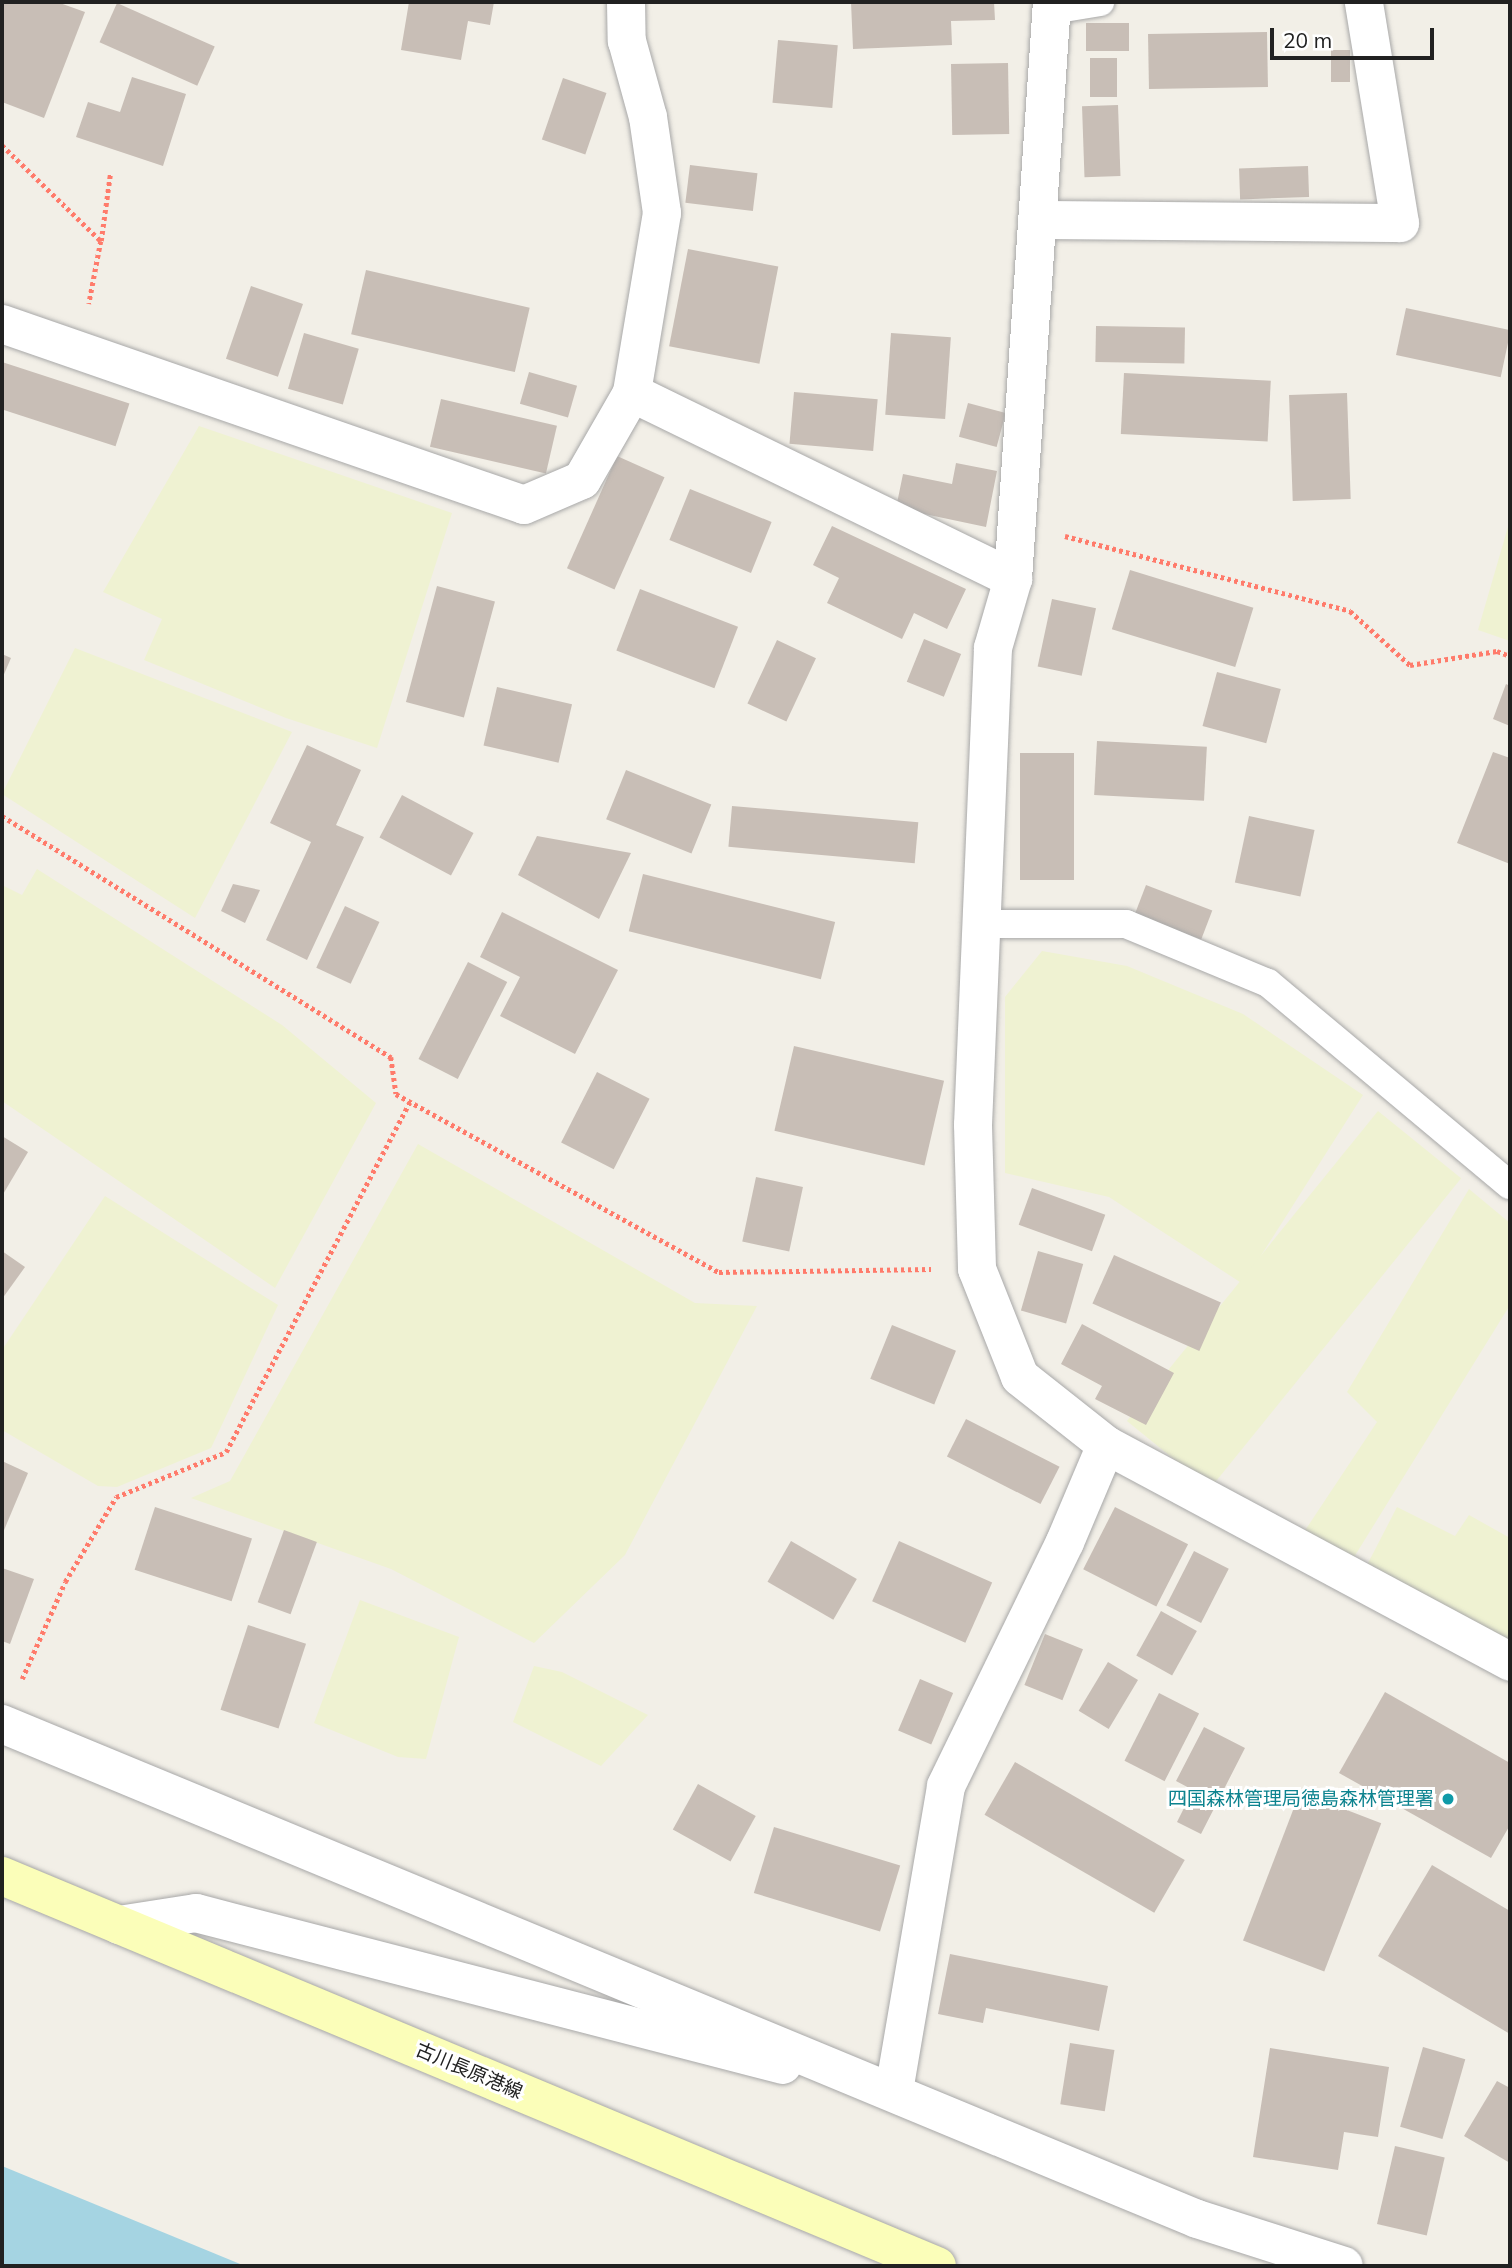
<!DOCTYPE html>
<html>
<head>
<meta charset="utf-8">
<style>
	body { margin:0 }
	#map { position:relative; width:1512px; height:2268px; overflow:hidden; background:#f2efe7; font-family:Mulish,"Noto Sans JP",sans-serif }
	div>[style] { position:absolute }
	.farmland>* { inset:0; background:#eff2d2; transform-origin:0 0 }
	.water>* { inset:0; background:#a5d4e2 }
	.building>* { inset:0; background:#c8beb6; transform-origin:0 0 }
	.path>* { height:4.5px; margin-top:-2.25px; transform-origin:0; background:repeating-linear-gradient(90deg,#ff7b6b 0 3.5px,transparent 0 7px) }
	.roads { filter:drop-shadow(0 0 2px #a8a8a8) drop-shadow(0 0 2px #a8a8a8) }
	.service>* { height:28px; margin:-14px; padding:0 14px; transform-origin:14px; border-radius:14px; background:#fff }
	.minor>* { height:38px; margin:-19px; padding:0 19px; transform-origin:19px; border-radius:19px; background:#fff }
	.secondary>* { height:38px; margin:-19px; padding:0 19px; transform-origin:19px; border-radius:19px; background:#fbfeb9 }
	.dots>* { width:19px; height:19px; translate:-50% -50%; box-sizing:border-box; border:4px solid #fff; border-radius:50% }
	span { translate:-50% -50%; white-space:nowrap; text-align:center; line-height:1.15; -webkit-text-stroke:6px #fff; paint-order:stroke }
	.culture-label { font-size:19px; color:#0d838f }
	.right { translate:-100% -50%; text-align:right }
	.street-label { font-size:19px; color:#212121 }
	.frame { position:absolute; inset:0; border:4px solid #212121; pointer-events:none }
	.scale { position:absolute; left:1270px; top:28px; width:164px; height:32px; box-sizing:border-box; border:4px solid #212121; border-top:0; padding-left:9px; font-size:21px; line-height:24px; white-space:nowrap; color:#212121; -webkit-text-stroke:5px #fff; paint-order:stroke }
</style>
</head>
<body>
<div id="map">
	<div class="farmland">
		<div style="clip-path:polygon(199px 426px,452px 513px,377px 748px,286px 718px,144px 660px,162px 619px,103px 592px)"></div>
		<div style="clip-path:polygon(1510px 520px,1510px 641px,1478px 630px)"></div>
		<div style="clip-path:polygon(75px 648px,292px 732px,195px 918px,2px 794px)"></div>
		<div style="clip-path:polygon(37px 869px,282px 1025px,376px 1103px,275px 1288px,2px 1101px,2px 885px,22px 895px)"></div>
		<div style="clip-path:polygon(1042px 951px,1127px 966px,1243px 1014px,1363px 1095px,1243px 1284px,1109px 1197px,1005px 1173px,1005px 997px)"></div>
		<div style="left:1378px;top:1111px;width:107px;height:399px;rotate:39deg"></div>
		<div style="clip-path:polygon(418px 1144px,695px 1303px,757px 1306px,625px 1555px,534px 1643px,391px 1569px,191px 1498px,230px 1481px)"></div>
		<div style="clip-path:polygon(1469px 1189px,1510px 1223px,1510px 1305px,1351px 1562px,1302px 1535px,1377px 1422px,1347px 1392px)"></div>
		<div style="clip-path:polygon(105px 1196px,278px 1305px,211px 1448px,117px 1487px,98px 1486px,2px 1430px,2px 1350px)"></div>
		<div style="clip-path:polygon(1397px 1507px,1455px 1536px,1469px 1515px,1510px 1538px,1510px 1650px,1365px 1569px)"></div>
		<div style="clip-path:polygon(360px 1600px,459px 1637px,426px 1759px,398px 1757px,314px 1723px)"></div>
		<div style="clip-path:polygon(534px 1666px,562px 1672px,648px 1715px,601px 1766px,513px 1722px)"></div>
	</div>
	<div class="water">
		<div style="clip-path:polygon(2px 2166px,245px 2266px,2px 2266px)"></div>
	</div>
	<div class="building">
		<div style="clip-path:polygon(2px 2px,57px 2px,85px 12px,44px 118px,2px 102px)"></div>
		<div style="clip-path:polygon(409px 2px,494px 2px,490px 25px,468px 21px,461px 60px,401px 50px)"></div>
		<div style="clip-path:polygon(851px 2px,994px 2px,995px 20px,951px 21px,952px 45px,853px 49px)"></div>
		<div style="left:117px;top:3px;width:107px;height:43px;rotate:24deg"></div>
		<div style="left:1086px;top:23px;width:43px;height:28px"></div>
		<div style="left:1267px;top:32px;width:55px;height:119px;rotate:89deg"></div>
		<div style="left:778px;top:40px;width:60px;height:63px;rotate:5deg"></div>
		<div style="left:1331px;top:50px;width:19px;height:32px"></div>
		<div style="left:1090px;top:58px;width:27px;height:39px"></div>
		<div style="left:1008px;top:63px;width:71px;height:57px;rotate:89deg"></div>
		<div style="clip-path:polygon(132px 77px,186px 94px,163px 166px,76px 137px,88px 102px,120px 112px)"></div>
		<div style="left:563px;top:78px;width:46px;height:65px;rotate:19deg"></div>
		<div style="left:1118px;top:105px;width:71px;height:36px;rotate:88deg"></div>
		<div style="left:690px;top:165px;width:68px;height:38px;rotate:7deg"></div>
		<div style="left:1308px;top:166px;width:31px;height:69px;rotate:88deg"></div>
		<div style="left:688px;top:249px;width:92px;height:99px;rotate:11deg"></div>
		<div style="left:366px;top:270px;width:168px;height:66px;rotate:13deg"></div>
		<div style="left:251px;top:286px;width:55px;height:77px;rotate:19deg"></div>
		<div style="left:1406px;top:308px;width:107px;height:48px;rotate:12deg"></div>
		<div style="left:1096px;top:326px;width:89px;height:36px;rotate:1deg"></div>
		<div style="left:304px;top:333px;width:57px;height:58px;rotate:16deg"></div>
		<div style="left:891px;top:333px;width:60px;height:82px;rotate:4deg"></div>
		<div style="left:2px;top:362px;width:134px;height:45px;rotate:18deg"></div>
		<div style="left:529px;top:372px;width:50px;height:33px;rotate:16deg"></div>
		<div style="left:1124px;top:373px;width:147px;height:61px;rotate:3deg"></div>
		<div style="left:794px;top:392px;width:84px;height:52px;rotate:5deg"></div>
		<div style="left:1347px;top:393px;width:106px;height:58px;rotate:88deg"></div>
		<div style="left:441px;top:399px;width:119px;height:49px;rotate:13deg"></div>
		<div style="left:968px;top:403px;width:39px;height:35px;rotate:15deg"></div>
		<div style="left:617px;top:456px;width:52px;height:123px;rotate:24deg"></div>
		<div style="clip-path:polygon(956px 463px,997px 471px,986px 527px,896px 508px,903px 474px,952px 484px)"></div>
		<div style="left:690px;top:489px;width:88px;height:55px;rotate:22deg"></div>
		<div style="clip-path:polygon(832px 526px,966px 589px,947px 629px,914px 613px,902px 639px,827px 603px,839px 578px,813px 565px)"></div>
		<div style="left:1130px;top:570px;width:129px;height:62px;rotate:17deg"></div>
		<div style="left:437px;top:586px;width:60px;height:120px;rotate:15deg"></div>
		<div style="left:640px;top:589px;width:105px;height:66px;rotate:21deg"></div>
		<div style="left:1052px;top:599px;width:45px;height:69px;rotate:12deg"></div>
		<div style="left:924px;top:639px;width:40px;height:46px;rotate:22deg"></div>
		<div style="left:777px;top:640px;width:43px;height:70px;rotate:25deg"></div>
		<div style="clip-path:polygon(2px 654px,11px 658px,2px 679px)"></div>
		<div style="left:1217px;top:672px;width:66px;height:56px;rotate:15deg"></div>
		<div style="clip-path:polygon(1506px 684px,1510px 686px,1510px 726px,1493px 719px)"></div>
		<div style="left:497px;top:687px;width:77px;height:60px;rotate:13deg"></div>
		<div style="left:1097px;top:741px;width:110px;height:54px;rotate:3deg"></div>
		<div style="clip-path:polygon(307px 745px,361px 770px,336px 825px,364px 837px,307px 960px,266px 940px,311px 842px,270px 823px)"></div>
		<div style="clip-path:polygon(1493px 752px,1510px 758px,1510px 864px,1457px 843px)"></div>
		<div style="left:1020px;top:753px;width:54px;height:127px"></div>
		<div style="left:626px;top:770px;width:92px;height:53px;rotate:22deg"></div>
		<div style="left:402px;top:795px;width:81px;height:48px;rotate:28deg"></div>
		<div style="left:732px;top:806px;width:187px;height:41px;rotate:5deg"></div>
		<div style="left:1249px;top:816px;width:67px;height:68px;rotate:12deg"></div>
		<div style="clip-path:polygon(537px 836px,631px 853px,599px 919px,518px 875px)"></div>
		<div style="left:643px;top:874px;width:198px;height:59px;rotate:14deg"></div>
		<div style="clip-path:polygon(233px 884px,260px 890px,245px 923px,221px 911px)"></div>
		<div style="left:1146px;top:885px;width:71px;height:31px;rotate:21deg"></div>
		<div style="left:345px;top:906px;width:38px;height:68px;rotate:25deg"></div>
		<div style="clip-path:polygon(502px 912px,618px 970px,575px 1054px,500px 1016px,520px 977px,480px 957px)"></div>
		<div style="left:468px;top:962px;width:44px;height:109px;rotate:27deg"></div>
		<div style="left:794px;top:1046px;width:154px;height:87px;rotate:13deg"></div>
		<div style="left:597px;top:1072px;width:59px;height:79px;rotate:27deg"></div>
		<div style="clip-path:polygon(2px 1136px,28px 1152px,2px 1196px)"></div>
		<div style="left:756px;top:1177px;width:48px;height:66px;rotate:12deg"></div>
		<div style="left:1032px;top:1188px;width:78px;height:39px;rotate:20deg"></div>
		<div style="clip-path:polygon(2px 1251px,25px 1267px,2px 1299px)"></div>
		<div style="left:1038px;top:1251px;width:47px;height:62px;rotate:16deg"></div>
		<div style="left:1114px;top:1255px;width:117px;height:53px;rotate:24deg"></div>
		<div style="clip-path:polygon(1082px 1324px,1174px 1373px,1146px 1425px,1095px 1399px,1102px 1386px,1061px 1364px)"></div>
		<div style="left:892px;top:1325px;width:69px;height:58px;rotate:22deg"></div>
		<div style="left:966px;top:1419px;width:105px;height:42px;rotate:27deg"></div>
		<div style="clip-path:polygon(2px 1461px,28px 1473px,2px 1535px)"></div>
		<div style="left:155px;top:1507px;width:102px;height:66px;rotate:18deg"></div>
		<div style="left:1115px;top:1507px;width:82px;height:70px;rotate:27deg"></div>
		<div style="left:284px;top:1530px;width:35px;height:77px;rotate:20deg"></div>
		<div style="left:791px;top:1541px;width:76px;height:47px;rotate:30deg"></div>
		<div style="left:899px;top:1541px;width:102px;height:66px;rotate:24deg"></div>
		<div style="left:1194px;top:1551px;width:39px;height:61px;rotate:27deg"></div>
		<div style="clip-path:polygon(2px 1568px,34px 1579px,10px 1644px,2px 1641px)"></div>
		<div style="left:1161px;top:1611px;width:41px;height:51px;rotate:29deg"></div>
		<div style="left:248px;top:1625px;width:61px;height:89px;rotate:18deg"></div>
		<div style="left:1045px;top:1634px;width:41px;height:55px;rotate:22deg"></div>
		<div style="left:1108px;top:1662px;width:35px;height:57px;rotate:31deg"></div>
		<div style="left:920px;top:1679px;width:36px;height:56px;rotate:23deg"></div>
		<div style="clip-path:polygon(1385px 1692px,1510px 1763px,1510px 1825px,1491px 1858px,1339px 1773px)"></div>
		<div style="left:1159px;top:1693px;width:45px;height:76px;rotate:27deg"></div>
		<div style="clip-path:polygon(1204px 1727px,1245px 1748px,1201px 1834px,1177px 1822px,1193px 1790px,1176px 1781px)"></div>
		<div style="left:1015px;top:1762px;width:196px;height:61px;rotate:30deg"></div>
		<div style="left:698px;top:1784px;width:66px;height:52px;rotate:29deg"></div>
		<div style="left:1300px;top:1792px;width:87px;height:159px;rotate:21deg"></div>
		<div style="left:774px;top:1827px;width:132px;height:69px;rotate:17deg"></div>
		<div style="clip-path:polygon(1432px 1865px,1510px 1911px,1510px 2034px,1378px 1956px)"></div>
		<div style="clip-path:polygon(950px 1954px,1108px 1986px,1099px 2031px,986px 2008px,983px 2023px,938px 2014px)"></div>
		<div style="left:1070px;top:2043px;width:45px;height:62px;rotate:9deg"></div>
		<div style="left:1423px;top:2047px;width:44px;height:83px;rotate:16deg"></div>
		<div style="clip-path:polygon(1270px 2048px,1389px 2067px,1378px 2137px,1344px 2132px,1338px 2170px,1253px 2157px)"></div>
		<div style="clip-path:polygon(1497px 2081px,1510px 2088px,1510px 2163px,1464px 2136px)"></div>
		<div style="left:1395px;top:2146px;width:51px;height:80px;rotate:13deg"></div>
	</div>
	<div class="path">
		<div style="left:2px;top:145px;width:138px;rotate:44.1deg"></div>
		<div style="left:101px;top:241px;width:64px;rotate:100.8deg"></div>
		<div style="left:101px;top:241px;width:67px;rotate:-82.2deg"></div>
		<div style="left:1065px;top:536px;width:295px;rotate:14.7deg"></div>
		<div style="left:1350px;top:611px;width:81px;rotate:42deg"></div>
		<div style="left:1410px;top:665px;width:88px;rotate:-9.1deg"></div>
		<div style="left:1497px;top:651px;width:14px;rotate:21deg"></div>
		<div style="left:2px;top:816px;width:458px;rotate:31.8deg"></div>
		<div style="left:391px;top:1057px;width:37px;rotate:82deg"></div>
		<div style="left:396px;top:1094px;width:369px;rotate:28.9deg"></div>
		<div style="left:719px;top:1272px;width:212px;rotate:-0.8deg"></div>
		<div style="left:22px;top:1679px;width:106px;rotate:-66.1deg"></div>
		<div style="left:65px;top:1582px;width:99px;rotate:-59deg"></div>
		<div style="left:116px;top:1497px;width:119px;rotate:-22.2deg"></div>
		<div style="left:226px;top:1452px;width:395px;rotate:-62.3deg"></div>
	</div>
	<div class="roads">
		<div class="service">
			<div style="left:1052px;top:10px;width:49px;rotate:-9.5deg"></div>
			<div style="left:981px;top:924px;width:145px"></div>
			<div style="left:1126px;top:924px;width:154px;rotate:22.6deg"></div>
			<div style="left:1268px;top:983px;width:315px;rotate:39.9deg"></div>
		</div>
		<div class="minor">
			<div style="left:626px;top:2px;width:39px;rotate:89deg"></div>
			<div style="left:627px;top:41px;width:79px;rotate:74.6deg"></div>
			<div style="left:648px;top:117px;width:97px;rotate:81.7deg"></div>
			<div style="left:662px;top:213px;width:182px;rotate:99.5deg"></div>
			<div style="left:1052px;top:2px;width:578px;rotate:93.87deg"></div>
			<div style="left:1013px;top:579px;width:72px;rotate:106.2deg"></div>
			<div style="left:993px;top:648px;width:477px;rotate:92.4deg"></div>
			<div style="left:973px;top:1125px;width:144px;rotate:88.4deg"></div>
			<div style="left:977px;top:1269px;width:116px;rotate:68.3deg"></div>
			<div style="left:1020px;top:1377px;width:110px;rotate:38.3deg"></div>
			<div style="left:1106px;top:1445px;width:459px;rotate:28.2deg"></div>
			<div style="left:1037px;top:220px;width:363px;rotate:0.5deg"></div>
			<div style="left:1400px;top:223px;width:224px;rotate:-99.3deg"></div>
			<div style="left:2px;top:324px;width:552px;rotate:19.12deg"></div>
			<div style="left:524px;top:505px;width:63px;rotate:-23.3deg"></div>
			<div style="left:582px;top:480px;width:100px;rotate:-60.1deg"></div>
			<div style="left:632px;top:393px;width:424px;rotate:26deg"></div>
			<div style="left:2px;top:1724px;width:1293px;rotate:22.5deg"></div>
			<div style="left:1197px;top:2219px;width:154px;rotate:17.7deg"></div>
			<div style="left:119px;top:1925px;width:78px;rotate:-8.9deg"></div>
			<div style="left:196px;top:1913px;width:606px;rotate:14.52deg"></div>
			<div style="left:894px;top:2091px;width:309px;rotate:-80.3deg"></div>
			<div style="left:946px;top:1786px;width:271px;rotate:-64deg"></div>
			<div style="left:1065px;top:1542px;width:105px;rotate:-67.1deg"></div>
		</div>
		<div class="secondary">
			<div style="left:2px;top:1876px;width:1013px;rotate:22.64deg"></div>
		</div>
	</div>
	<div class="dots">
		<div style="left:1448px;top:1799px;background:#0f9aa8"></div>
	</div>
	<div class="culture-label">
		<span class="right" style="left:1434px;top:1799px">四国森林管理局徳島森林管理署</span>
	</div>
	<div class="street-label">
		<span style="left:469px;top:2071px;rotate:23deg">古川長原港線</span>
	</div>
	<div class="frame"></div>
	<div class="scale">20 m</div>
</div>
</body>
</html>
